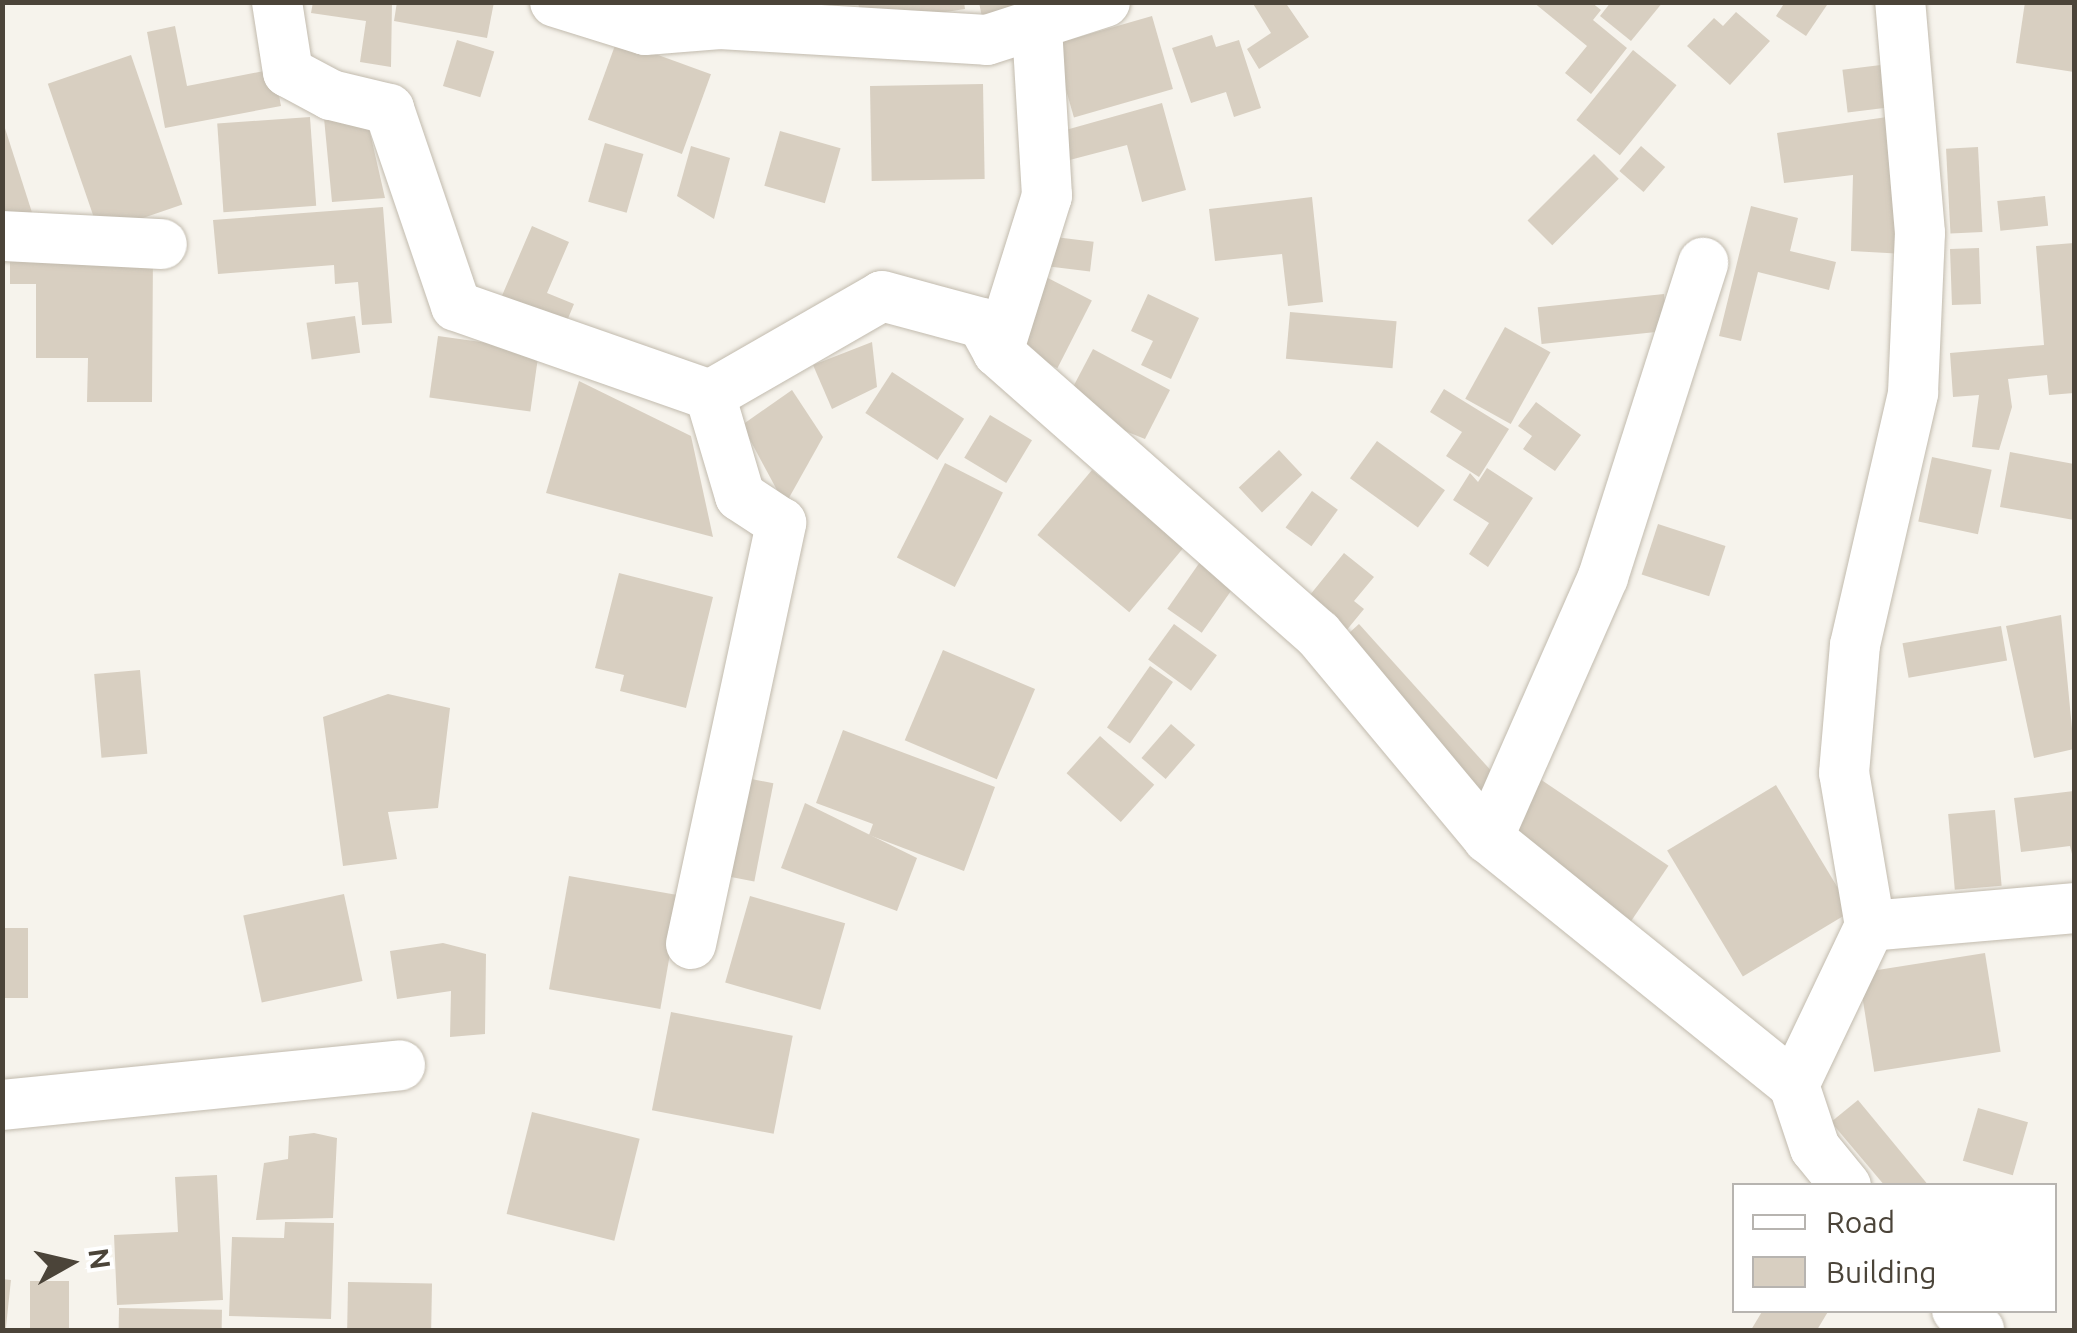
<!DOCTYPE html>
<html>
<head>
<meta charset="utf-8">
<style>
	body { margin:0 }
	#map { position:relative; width:2077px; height:1333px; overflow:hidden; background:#f6f3ec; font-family:Ubuntu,sans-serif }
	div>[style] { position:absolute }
	.building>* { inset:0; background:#d8cfc1; transform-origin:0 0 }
	.roads { filter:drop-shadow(0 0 2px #c2bbae) drop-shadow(0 0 2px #c2bbae) }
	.minor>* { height:50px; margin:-25px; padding:0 25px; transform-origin:25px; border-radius:25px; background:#fff }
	span { translate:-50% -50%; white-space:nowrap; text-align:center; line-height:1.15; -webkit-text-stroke:8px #fff; paint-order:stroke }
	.frame { position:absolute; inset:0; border:5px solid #4b4439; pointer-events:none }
	.legend { position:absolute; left:1732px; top:1183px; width:325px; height:130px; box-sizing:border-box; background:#fff; border:2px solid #b7b4b0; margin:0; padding:12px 18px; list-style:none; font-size:30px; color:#4b4439 }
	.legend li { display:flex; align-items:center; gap:20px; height:50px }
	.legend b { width:50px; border:2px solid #b7b4b0 }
	.north { position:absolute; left:20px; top:1213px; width:100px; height:100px; -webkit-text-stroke:8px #fff; paint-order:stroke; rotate:82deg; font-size:28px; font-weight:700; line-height:40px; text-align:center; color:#4b4439 }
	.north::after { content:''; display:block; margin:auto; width:35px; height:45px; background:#4b4439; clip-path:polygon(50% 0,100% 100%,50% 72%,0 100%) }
</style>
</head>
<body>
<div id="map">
	<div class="building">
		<div style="clip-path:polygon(313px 2px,392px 2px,391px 67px,360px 62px,366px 21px,311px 13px)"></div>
		<div style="clip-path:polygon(397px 2px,494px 2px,487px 38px,394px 21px)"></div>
		<div style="clip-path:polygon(858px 2px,964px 2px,965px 9px,862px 25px)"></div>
		<div style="clip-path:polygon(979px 2px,1054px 2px,984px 28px)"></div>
		<div style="clip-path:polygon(1252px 2px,1285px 2px,1309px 37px,1259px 69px,1247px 49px,1271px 33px)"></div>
		<div style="clip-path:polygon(1533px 2px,1591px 2px,1601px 10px,1593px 20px,1627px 48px,1591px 94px,1565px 73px,1587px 46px)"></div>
		<div style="clip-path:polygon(1611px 2px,1663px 2px,1631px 41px,1600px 16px)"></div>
		<div style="clip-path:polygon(1785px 2px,1829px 2px,1806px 36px,1776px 16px)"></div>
		<div style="clip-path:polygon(2025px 2px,2074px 2px,2074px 72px,2016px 63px)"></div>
		<div style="clip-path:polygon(1736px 12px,1770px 41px,1730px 85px,1687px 46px,1714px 18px,1723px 26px)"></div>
		<div style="left:1152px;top:16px;width:76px;height:103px;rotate:74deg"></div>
		<div style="clip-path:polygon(175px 26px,187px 86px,274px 69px,281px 106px,165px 128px,147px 32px)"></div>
		<div style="clip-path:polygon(1212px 35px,1216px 47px,1239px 40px,1261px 108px,1234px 117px,1226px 92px,1191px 103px,1172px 48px)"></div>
		<div style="left:457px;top:40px;width:39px;height:48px;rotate:17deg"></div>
		<div style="left:617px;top:40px;width:100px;height:85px;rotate:20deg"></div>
		<div style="left:1633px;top:50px;width:56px;height:90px;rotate:39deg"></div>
		<div style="left:131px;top:55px;width:158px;height:88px;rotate:71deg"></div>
		<div style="left:1897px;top:63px;width:43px;height:55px;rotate:83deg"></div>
		<div style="left:983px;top:84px;width:95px;height:113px;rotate:89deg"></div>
		<div style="clip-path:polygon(1162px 103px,1186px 190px,1142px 202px,1127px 145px,1062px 162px,1055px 133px)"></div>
		<div style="clip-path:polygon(1901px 115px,1905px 254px,1851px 251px,1853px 175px,1784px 183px,1777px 133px)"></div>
		<div style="left:310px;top:117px;width:89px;height:93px;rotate:86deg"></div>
		<div style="clip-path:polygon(324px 118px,369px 128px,385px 198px,332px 202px)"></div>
		<div style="clip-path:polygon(2px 122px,3px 122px,36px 225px,2px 220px)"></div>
		<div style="left:780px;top:131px;width:63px;height:57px;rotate:16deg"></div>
		<div style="left:605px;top:143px;width:40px;height:61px;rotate:16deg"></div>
		<div style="clip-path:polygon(691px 146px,730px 158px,714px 219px,677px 196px)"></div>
		<div style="left:1641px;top:146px;width:32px;height:33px;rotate:41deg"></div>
		<div style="left:1978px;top:147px;width:85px;height:32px;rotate:87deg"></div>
		<div style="left:1594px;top:154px;width:35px;height:94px;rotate:45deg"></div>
		<div style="left:2045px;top:196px;width:30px;height:48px;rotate:84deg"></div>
		<div style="clip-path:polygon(1312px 197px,1323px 302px,1288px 306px,1282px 254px,1215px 261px,1209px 209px)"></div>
		<div style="clip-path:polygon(1751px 206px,1798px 218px,1790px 251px,1836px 262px,1829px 290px,1758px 272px,1741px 341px,1719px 336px)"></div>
		<div style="clip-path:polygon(383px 207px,392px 323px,362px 325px,358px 282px,335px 284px,334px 265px,218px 274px,213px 220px)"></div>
		<div style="clip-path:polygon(532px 226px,569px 242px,547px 293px,574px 304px,562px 333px,498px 305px)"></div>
		<div style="left:1047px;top:236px;width:47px;height:30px;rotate:7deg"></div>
		<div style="clip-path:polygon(2074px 243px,2074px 393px,2049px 395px,2047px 375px,2008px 379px,2012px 407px,1999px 450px,1972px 447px,1979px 395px,1953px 397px,1950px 353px,2044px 345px,2036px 246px)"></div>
		<div style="left:1979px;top:248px;width:56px;height:29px;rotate:88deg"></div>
		<div style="clip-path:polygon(10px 252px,153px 252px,152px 402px,87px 402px,88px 358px,36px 358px,36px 284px,10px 284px)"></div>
		<div style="left:1042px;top:275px;width:56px;height:76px;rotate:27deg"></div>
		<div style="clip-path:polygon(1148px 294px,1199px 318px,1171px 379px,1141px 365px,1153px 341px,1131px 331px)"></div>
		<div style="left:1664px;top:294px;width:37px;height:127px;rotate:84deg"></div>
		<div style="left:1290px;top:312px;width:107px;height:47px;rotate:5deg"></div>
		<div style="left:355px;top:316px;width:37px;height:49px;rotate:82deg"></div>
		<div style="left:1505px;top:327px;width:52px;height:82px;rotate:29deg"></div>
		<div style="left:438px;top:336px;width:102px;height:62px;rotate:8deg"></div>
		<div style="clip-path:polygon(872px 342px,877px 387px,832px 409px,813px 365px)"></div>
		<div style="clip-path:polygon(1093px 349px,1170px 390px,1145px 439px,1063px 406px)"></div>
		<div style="left:892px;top:372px;width:86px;height:49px;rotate:33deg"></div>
		<div style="clip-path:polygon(579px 381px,691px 436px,713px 537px,546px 493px)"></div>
		<div style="clip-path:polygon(1444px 389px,1509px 429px,1479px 477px,1446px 456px,1462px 432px,1430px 412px)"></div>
		<div style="clip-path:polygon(792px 390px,823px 437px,785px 505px,742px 425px)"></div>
		<div style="clip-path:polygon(1536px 402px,1581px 435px,1555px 471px,1523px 449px,1532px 436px,1518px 426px)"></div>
		<div style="left:990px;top:415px;width:49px;height:50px;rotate:31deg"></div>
		<div style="left:1377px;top:441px;width:84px;height:46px;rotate:36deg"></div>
		<div style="left:1279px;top:450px;width:34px;height:55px;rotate:47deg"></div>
		<div style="clip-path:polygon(2010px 452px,2074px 464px,2074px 520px,2000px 507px)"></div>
		<div style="left:1932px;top:457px;width:61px;height:66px;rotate:12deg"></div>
		<div style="left:945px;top:463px;width:65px;height:106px;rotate:27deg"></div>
		<div style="clip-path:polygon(1487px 468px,1533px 498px,1488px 567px,1469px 554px,1489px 523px,1453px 500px,1470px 473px,1478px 482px)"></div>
		<div style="left:1092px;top:470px;width:120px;height:85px;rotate:40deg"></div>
		<div style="left:1312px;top:491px;width:32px;height:45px;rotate:36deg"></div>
		<div style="left:1658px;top:524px;width:71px;height:53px;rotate:18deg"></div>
		<div style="clip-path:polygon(1344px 553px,1374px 577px,1354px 601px,1364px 609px,1336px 643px,1297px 611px)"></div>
		<div style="left:1200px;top:562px;width:42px;height:57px;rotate:35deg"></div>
		<div style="clip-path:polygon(619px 573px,713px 597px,686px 708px,620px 691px,624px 675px,595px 668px)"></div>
		<div style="clip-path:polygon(2061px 615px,2074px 749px,2034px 758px,2006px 626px)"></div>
		<div style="left:1174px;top:624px;width:53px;height:44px;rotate:36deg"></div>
		<div style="left:1359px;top:624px;width:220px;height:32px;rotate:48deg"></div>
		<div style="left:2001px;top:626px;width:35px;height:100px;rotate:80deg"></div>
		<div style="left:943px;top:650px;width:100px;height:98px;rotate:23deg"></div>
		<div style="left:1150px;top:666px;width:28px;height:75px;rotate:35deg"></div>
		<div style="left:140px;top:670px;width:84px;height:46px;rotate:85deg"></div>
		<div style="clip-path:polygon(388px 694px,450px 708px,438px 808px,388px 812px,397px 859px,343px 866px,323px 717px)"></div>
		<div style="left:1171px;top:724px;width:32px;height:45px;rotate:41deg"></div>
		<div style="clip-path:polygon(843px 730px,995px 787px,964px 871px,869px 835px,873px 824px,816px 803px)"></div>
		<div style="left:1100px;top:736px;width:73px;height:50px;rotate:42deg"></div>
		<div style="left:741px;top:777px;width:33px;height:100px;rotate:11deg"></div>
		<div style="left:1540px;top:779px;width:155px;height:68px;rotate:34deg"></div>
		<div style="left:1776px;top:785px;width:147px;height:127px;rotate:59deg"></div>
		<div style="clip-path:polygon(2074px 791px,2074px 862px,2070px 846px,2021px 852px,2014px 798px)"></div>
		<div style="clip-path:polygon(805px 803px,917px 858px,897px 911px,781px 868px)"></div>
		<div style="left:1995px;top:810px;width:76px;height:47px;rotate:85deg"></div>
		<div style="left:569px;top:876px;width:113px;height:115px;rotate:10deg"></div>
		<div style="left:344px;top:894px;width:89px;height:103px;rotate:78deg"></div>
		<div style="left:750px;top:896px;width:99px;height:90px;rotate:16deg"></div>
		<div style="left:2px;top:928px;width:26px;height:70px"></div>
		<div style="clip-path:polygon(443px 943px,486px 954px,485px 1034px,450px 1037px,451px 991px,397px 999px,390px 951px)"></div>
		<div style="left:1985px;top:953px;width:100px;height:128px;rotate:81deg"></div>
		<div style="left:671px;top:1012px;width:124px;height:100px;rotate:11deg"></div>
		<div style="clip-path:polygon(1858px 1100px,1929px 1186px,1885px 1186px,1831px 1122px)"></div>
		<div style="left:1978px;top:1108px;width:52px;height:55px;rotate:16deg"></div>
		<div style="left:532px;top:1112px;width:111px;height:105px;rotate:14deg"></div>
		<div style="clip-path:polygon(314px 1133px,337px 1138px,333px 1218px,256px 1220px,264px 1163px,288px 1159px,289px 1136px)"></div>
		<div style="clip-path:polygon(217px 1175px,223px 1300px,117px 1305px,114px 1235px,178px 1232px,175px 1177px)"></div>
		<div style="clip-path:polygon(285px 1222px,334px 1223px,331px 1319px,229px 1316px,232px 1237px,284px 1238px)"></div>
		<div style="left:2px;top:1279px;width:9px;height:51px;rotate:6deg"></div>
		<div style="left:69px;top:1281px;width:49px;height:39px;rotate:90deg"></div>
		<div style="left:348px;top:1282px;width:84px;height:48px;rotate:1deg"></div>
		<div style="left:119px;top:1308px;width:103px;height:22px;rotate:1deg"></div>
		<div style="clip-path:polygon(1763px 1310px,1829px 1310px,1817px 1330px,1751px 1330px)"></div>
	</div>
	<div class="roads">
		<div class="minor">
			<div style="left:277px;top:2px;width:71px;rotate:81.1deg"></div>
			<div style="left:288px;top:72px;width:49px;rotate:28.1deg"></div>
			<div style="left:331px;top:95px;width:60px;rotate:13.6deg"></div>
			<div style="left:389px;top:109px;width:208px;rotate:71.2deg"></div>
			<div style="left:456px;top:306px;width:269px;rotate:19.3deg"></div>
			<div style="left:710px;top:395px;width:198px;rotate:-29.9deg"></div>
			<div style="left:882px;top:296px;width:104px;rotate:15.1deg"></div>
			<div style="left:982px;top:323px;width:33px;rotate:61deg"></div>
			<div style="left:998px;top:352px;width:427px;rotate:41.4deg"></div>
			<div style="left:1318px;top:634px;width:266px;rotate:50.2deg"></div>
			<div style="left:1488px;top:838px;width:393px;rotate:38.9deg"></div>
			<div style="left:1794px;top:1085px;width:66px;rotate:71.6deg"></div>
			<div style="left:1815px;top:1148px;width:49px;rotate:50.8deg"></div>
			<div style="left:555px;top:2px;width:94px;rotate:17.3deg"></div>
			<div style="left:645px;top:30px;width:75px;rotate:-4.6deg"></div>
			<div style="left:720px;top:24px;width:267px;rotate:3.4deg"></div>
			<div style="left:987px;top:40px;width:124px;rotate:-17.9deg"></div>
			<div style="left:2px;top:236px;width:160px;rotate:2.9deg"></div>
			<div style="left:998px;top:352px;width:164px;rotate:-72.6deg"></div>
			<div style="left:1047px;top:196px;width:166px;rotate:-93.4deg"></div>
			<div style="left:1488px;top:838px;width:285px;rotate:-66.2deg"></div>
			<div style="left:1603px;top:577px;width:330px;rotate:-72.3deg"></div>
			<div style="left:1870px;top:926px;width:205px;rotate:-5deg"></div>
			<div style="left:691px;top:944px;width:431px;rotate:-77.9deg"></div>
			<div style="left:781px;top:523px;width:49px;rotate:-146.6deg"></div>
			<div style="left:740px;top:496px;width:105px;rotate:-106.5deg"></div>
			<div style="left:1794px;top:1085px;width:176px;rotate:-64.5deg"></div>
			<div style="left:1870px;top:926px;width:155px;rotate:-99.6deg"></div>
			<div style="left:1844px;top:773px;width:128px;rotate:-85.1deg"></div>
			<div style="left:1855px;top:645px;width:259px;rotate:-77deg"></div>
			<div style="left:1913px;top:393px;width:160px;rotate:-87.5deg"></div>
			<div style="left:1920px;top:233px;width:232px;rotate:-94.9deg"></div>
			<div style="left:2px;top:1105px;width:400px;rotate:-5.7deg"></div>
			<div style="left:1957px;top:1310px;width:30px;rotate:42deg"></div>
		</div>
	</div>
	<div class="frame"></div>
	<ul class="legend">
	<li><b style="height:12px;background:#fff"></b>Road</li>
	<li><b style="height:28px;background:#d8cfc1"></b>Building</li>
	</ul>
	<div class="north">N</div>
</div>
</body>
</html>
